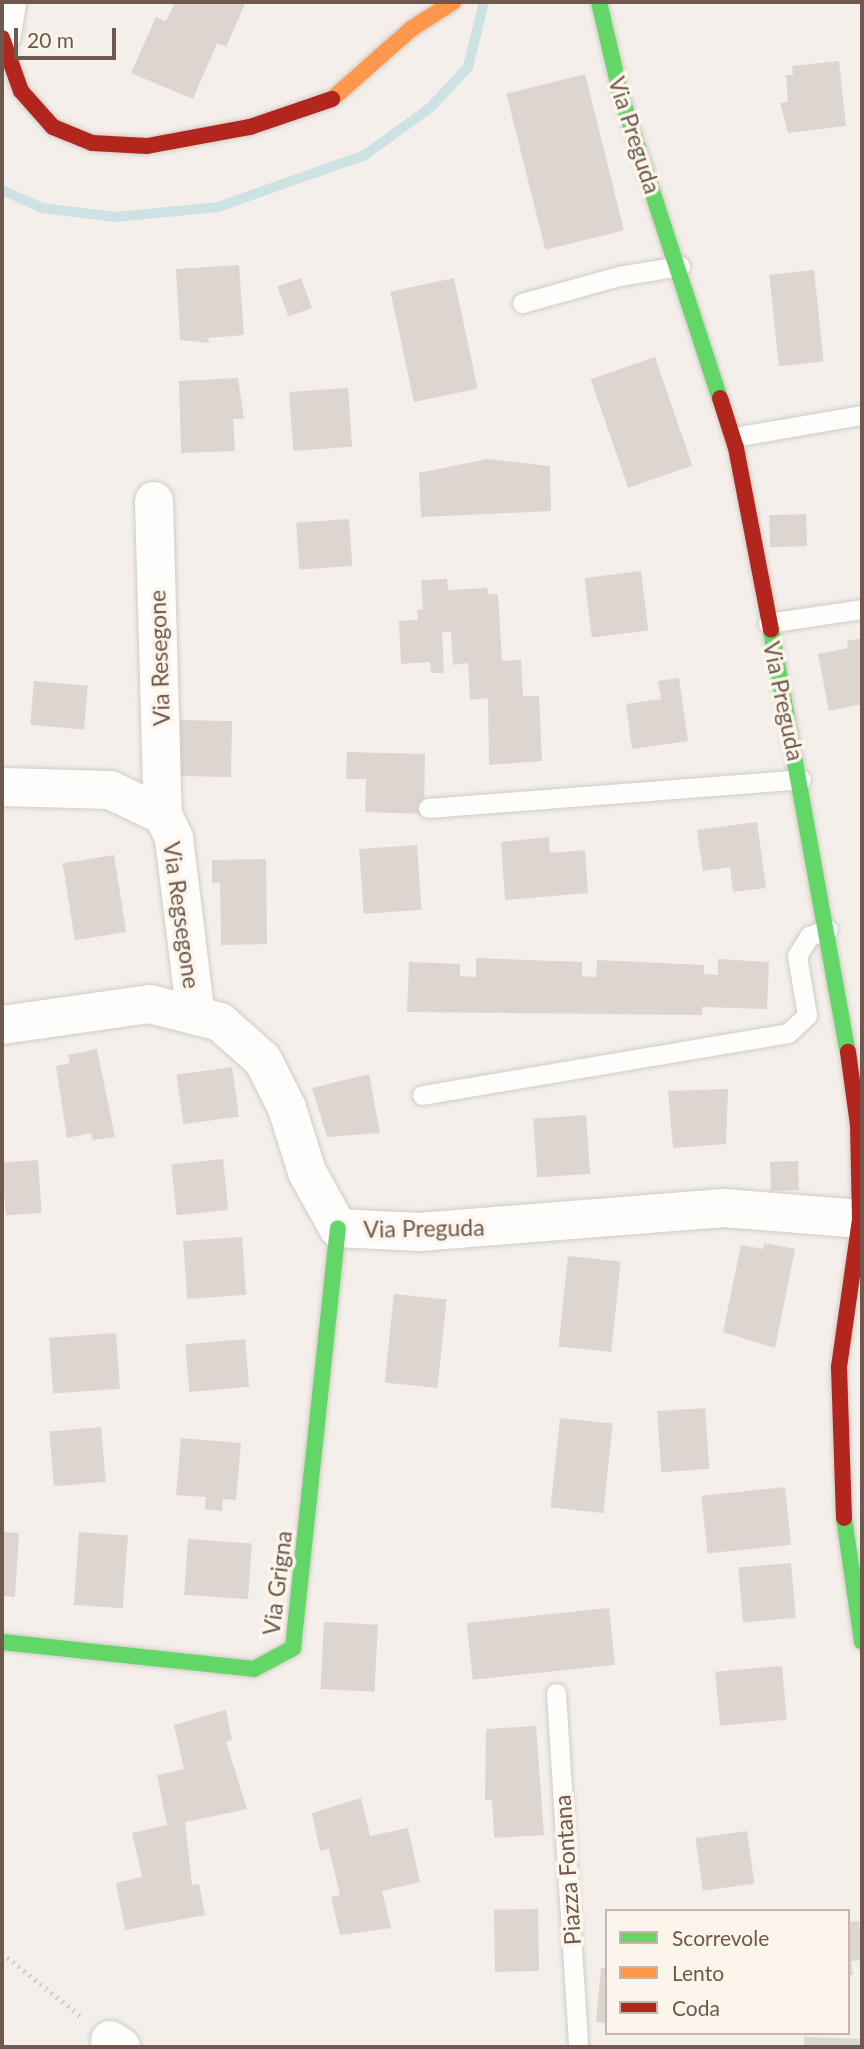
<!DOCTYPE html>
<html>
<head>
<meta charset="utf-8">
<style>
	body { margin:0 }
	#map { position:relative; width:864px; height:2049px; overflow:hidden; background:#f4efea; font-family:Lato,sans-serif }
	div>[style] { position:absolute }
	.stream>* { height:10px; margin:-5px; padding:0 5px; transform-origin:5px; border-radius:5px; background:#cde2e3 }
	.building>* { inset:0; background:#ddd5d0; transform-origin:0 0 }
	.path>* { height:4.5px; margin-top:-2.25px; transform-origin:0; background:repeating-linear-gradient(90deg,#d3cdc8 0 2px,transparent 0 7px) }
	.roads { filter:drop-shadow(0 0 2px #d1cbc5) drop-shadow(0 0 2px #d1cbc5) }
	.lane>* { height:19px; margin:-9.5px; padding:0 9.5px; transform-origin:9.5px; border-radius:9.5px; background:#fdfdfc }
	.street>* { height:38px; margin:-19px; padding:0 19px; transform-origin:19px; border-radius:19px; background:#fdfdfc }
	.fast>* { height:16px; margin:-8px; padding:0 8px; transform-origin:8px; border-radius:8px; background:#63d668 }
	.slow>* { height:16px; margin:-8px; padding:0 8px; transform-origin:8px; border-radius:8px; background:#ff974d }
	.jam>* { height:16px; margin:-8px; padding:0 8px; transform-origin:8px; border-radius:8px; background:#b3261e }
	span { translate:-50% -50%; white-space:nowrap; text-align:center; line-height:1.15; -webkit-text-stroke:7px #fcf5eb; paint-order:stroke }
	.street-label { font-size:23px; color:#6f584e }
	.frame { position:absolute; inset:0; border:4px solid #6f584e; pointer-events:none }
	.legend { position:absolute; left:605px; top:1909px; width:245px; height:126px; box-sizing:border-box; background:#fcf5eb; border:2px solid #c4b6ac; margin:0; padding:9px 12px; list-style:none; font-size:21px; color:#6f584e }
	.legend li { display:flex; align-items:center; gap:14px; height:35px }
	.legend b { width:35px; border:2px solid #c4b6ac }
	.scale { position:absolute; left:14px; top:28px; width:102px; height:32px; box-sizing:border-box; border:4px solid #6f584e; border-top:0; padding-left:9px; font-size:21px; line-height:24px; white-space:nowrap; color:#6f584e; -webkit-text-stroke:5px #fcf5eb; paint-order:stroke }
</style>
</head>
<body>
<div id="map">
	<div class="stream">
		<div style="left:2px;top:190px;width:44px;rotate:24.2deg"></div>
		<div style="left:42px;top:208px;width:74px;rotate:7deg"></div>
		<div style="left:115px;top:217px;width:103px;rotate:-5.5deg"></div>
		<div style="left:218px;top:207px;width:156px;rotate:-19.5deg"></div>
		<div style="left:365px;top:155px;width:82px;rotate:-36deg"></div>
		<div style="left:431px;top:107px;width:54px;rotate:-47.2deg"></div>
		<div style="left:468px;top:67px;width:67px;rotate:-76.2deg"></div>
	</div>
	<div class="building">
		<div style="clip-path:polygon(175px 2px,246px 2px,226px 47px,217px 43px,193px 99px,131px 73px,156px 17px,166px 21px)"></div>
		<div style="clip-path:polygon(839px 61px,846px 126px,788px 133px,780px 103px,788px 102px,786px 75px,793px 75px,792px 66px)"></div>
		<div style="left:585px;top:74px;width:161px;height:81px;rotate:76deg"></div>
		<div style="clip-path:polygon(239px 265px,244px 335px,208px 338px,209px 343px,180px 340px,176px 269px)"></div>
		<div style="left:814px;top:270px;width:92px;height:45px;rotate:84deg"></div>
		<div style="left:301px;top:278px;width:32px;height:25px;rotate:70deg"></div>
		<div style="left:454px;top:278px;width:113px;height:65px;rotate:78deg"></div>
		<div style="left:655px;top:357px;width:115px;height:68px;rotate:71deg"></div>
		<div style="clip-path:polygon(238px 378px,244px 419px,233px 419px,235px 451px,181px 453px,179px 381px)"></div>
		<div style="left:348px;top:388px;width:59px;height:59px;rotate:86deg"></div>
		<div style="clip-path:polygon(487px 459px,550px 466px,551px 511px,421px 517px,419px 473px)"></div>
		<div style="left:806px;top:514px;width:32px;height:37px;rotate:88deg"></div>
		<div style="left:349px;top:519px;width:47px;height:53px;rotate:86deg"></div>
		<div style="left:641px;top:571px;width:60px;height:57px;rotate:83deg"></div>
		<div style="clip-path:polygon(447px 579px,448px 590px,487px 588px,488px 594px,498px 594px,502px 661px,521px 660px,523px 696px,539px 696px,542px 761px,489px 765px,488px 698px,470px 700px,468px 663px,453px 665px,451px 632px,442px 632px,444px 673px,431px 673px,430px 662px,401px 664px,399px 621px,418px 620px,417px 610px,423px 609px,421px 580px)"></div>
		<div style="clip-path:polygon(862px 638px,862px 704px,829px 711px,818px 654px,848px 648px,847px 641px)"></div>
		<div style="clip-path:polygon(679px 678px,688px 741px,632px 749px,626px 704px,661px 699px,658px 681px)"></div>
		<div style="left:34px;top:681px;width:54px;height:44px;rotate:5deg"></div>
		<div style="left:180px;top:720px;width:52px;height:56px;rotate:1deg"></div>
		<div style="clip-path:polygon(347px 752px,425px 754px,424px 814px,365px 812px,366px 779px,346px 779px)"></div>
		<div style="clip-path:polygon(757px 822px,766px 888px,733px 892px,730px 867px,703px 871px,697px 830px)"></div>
		<div style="clip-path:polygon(549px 837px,550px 853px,585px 850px,588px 893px,505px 900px,501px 842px)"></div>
		<div style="left:417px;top:845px;width:65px;height:58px;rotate:86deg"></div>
		<div style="left:114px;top:855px;width:78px;height:52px;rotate:81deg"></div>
		<div style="clip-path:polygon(266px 859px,267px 944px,221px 945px,220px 883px,212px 883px,212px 860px)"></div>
		<div style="clip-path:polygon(476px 958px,582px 962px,582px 976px,596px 977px,597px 960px,704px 965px,704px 974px,718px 975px,718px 959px,769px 962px,767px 1009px,702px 1007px,702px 1015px,407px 1012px,409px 962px,460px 964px,460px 976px,476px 977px)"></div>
		<div style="clip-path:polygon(97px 1049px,115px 1137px,93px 1140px,91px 1133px,67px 1138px,56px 1066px,70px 1063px,68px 1055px)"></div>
		<div style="left:232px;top:1067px;width:50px;height:56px;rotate:82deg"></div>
		<div style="clip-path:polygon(369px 1074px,380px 1133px,327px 1137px,312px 1088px)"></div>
		<div style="clip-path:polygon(728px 1089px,726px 1144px,673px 1148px,668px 1091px)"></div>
		<div style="left:586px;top:1115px;width:59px;height:53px;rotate:86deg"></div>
		<div style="left:223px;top:1159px;width:51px;height:52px;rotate:84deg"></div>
		<div style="left:38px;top:1160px;width:53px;height:36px;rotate:86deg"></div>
		<div style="left:798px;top:1161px;width:29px;height:28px;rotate:88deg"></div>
		<div style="left:242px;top:1237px;width:58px;height:59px;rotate:86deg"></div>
		<div style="clip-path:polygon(764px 1243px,795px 1249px,775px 1348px,723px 1332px,741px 1245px,763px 1249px)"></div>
		<div style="left:568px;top:1256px;width:53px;height:91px;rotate:6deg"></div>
		<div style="left:394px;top:1294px;width:53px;height:89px;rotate:6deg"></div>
		<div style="left:116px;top:1333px;width:56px;height:67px;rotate:86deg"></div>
		<div style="left:245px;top:1339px;width:48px;height:60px;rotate:85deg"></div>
		<div style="left:705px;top:1408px;width:61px;height:48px;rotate:86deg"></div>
		<div style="left:560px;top:1418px;width:53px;height:90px;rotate:6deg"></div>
		<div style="left:101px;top:1427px;width:55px;height:52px;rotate:85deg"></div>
		<div style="clip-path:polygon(181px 1438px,241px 1443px,236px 1500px,223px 1499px,222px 1511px,205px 1509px,206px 1497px,176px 1495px)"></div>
		<div style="left:785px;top:1487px;width:58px;height:84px;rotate:84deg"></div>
		<div style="clip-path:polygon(2px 1532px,19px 1533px,15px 1597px,2px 1596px)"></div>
		<div style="left:79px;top:1532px;width:49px;height:73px;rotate:4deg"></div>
		<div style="left:188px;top:1539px;width:64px;height:56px;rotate:4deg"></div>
		<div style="left:791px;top:1563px;width:55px;height:53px;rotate:85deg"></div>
		<div style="left:609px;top:1608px;width:57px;height:143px;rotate:84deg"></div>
		<div style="left:324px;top:1622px;width:54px;height:67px;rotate:3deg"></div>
		<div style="left:782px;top:1666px;width:54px;height:67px;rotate:85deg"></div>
		<div style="clip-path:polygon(226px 1710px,232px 1740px,226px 1742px,247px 1809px,185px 1822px,192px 1885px,199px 1884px,205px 1915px,125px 1930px,116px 1883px,142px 1877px,132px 1833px,167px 1825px,157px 1775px,184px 1769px,174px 1725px)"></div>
		<div style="clip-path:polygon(536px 1726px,544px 1835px,494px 1838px,492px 1800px,485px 1800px,486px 1729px)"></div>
		<div style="clip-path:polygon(361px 1798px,370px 1836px,408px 1828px,420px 1882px,382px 1891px,391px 1928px,340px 1935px,331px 1897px,340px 1895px,329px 1849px,320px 1851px,312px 1813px)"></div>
		<div style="left:747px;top:1831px;width:53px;height:52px;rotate:82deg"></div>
		<div style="left:538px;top:1909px;width:62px;height:44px;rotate:89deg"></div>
		<div style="clip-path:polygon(859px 1921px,862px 1960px,851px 1961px,853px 1975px,848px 1975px,848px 1922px)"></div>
		<div style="clip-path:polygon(601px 1968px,607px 1968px,607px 2023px,596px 2022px)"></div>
		<div style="clip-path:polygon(804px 2037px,862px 2039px,862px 2047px,804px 2047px)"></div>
	</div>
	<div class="path">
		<div style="left:2px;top:1953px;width:104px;rotate:38.7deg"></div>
	</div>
	<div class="roads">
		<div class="lane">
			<div style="left:522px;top:303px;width:101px;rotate:-15.6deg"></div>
			<div style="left:619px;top:276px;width:62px;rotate:-9.3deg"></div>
			<div style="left:734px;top:437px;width:130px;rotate:-9.8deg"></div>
			<div style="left:768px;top:623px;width:95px;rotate:-8.5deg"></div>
			<div style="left:428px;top:808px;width:374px;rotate:-4.4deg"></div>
			<div style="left:422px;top:1095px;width:371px;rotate:-9.6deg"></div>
			<div style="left:788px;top:1033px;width:26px;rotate:-43deg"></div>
			<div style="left:807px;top:1015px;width:60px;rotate:-99.6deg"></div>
			<div style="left:797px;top:956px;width:23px;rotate:-59deg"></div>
			<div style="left:809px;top:936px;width:20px;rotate:-20deg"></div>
			<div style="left:556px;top:1693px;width:355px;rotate:86.4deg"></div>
		</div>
		<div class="street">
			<div style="left:2px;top:34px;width:32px;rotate:-81deg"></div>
			<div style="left:154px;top:501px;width:314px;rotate:88.4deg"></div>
			<div style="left:2px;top:787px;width:108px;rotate:1.6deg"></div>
			<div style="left:110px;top:790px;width:59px;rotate:25.3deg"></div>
			<div style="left:163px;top:815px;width:25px;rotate:64deg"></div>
			<div style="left:174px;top:838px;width:179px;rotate:83deg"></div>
			<div style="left:2px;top:1025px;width:149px;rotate:-8.1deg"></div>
			<div style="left:150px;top:1004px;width:72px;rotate:14.4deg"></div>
			<div style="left:220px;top:1022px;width:57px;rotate:41.5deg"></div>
			<div style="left:263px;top:1060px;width:54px;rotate:63.4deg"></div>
			<div style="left:287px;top:1108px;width:67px;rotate:72.6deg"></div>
			<div style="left:307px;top:1172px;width:64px;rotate:61deg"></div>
			<div style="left:338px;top:1228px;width:81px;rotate:2.8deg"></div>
			<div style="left:419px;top:1232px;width:306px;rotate:-4.5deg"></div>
			<div style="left:724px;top:1208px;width:136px;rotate:4.6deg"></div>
			<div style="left:110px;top:2040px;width:13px;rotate:32deg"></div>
		</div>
		<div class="fast">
			<div style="left:599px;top:2px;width:97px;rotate:76.8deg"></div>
			<div style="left:621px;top:96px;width:318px;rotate:71.9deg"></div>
			<div style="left:771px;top:630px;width:429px;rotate:79.7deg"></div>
			<div style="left:844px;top:1518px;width:125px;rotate:81.7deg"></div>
			<div style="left:2px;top:1642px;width:253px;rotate:6.1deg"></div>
			<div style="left:254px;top:1669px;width:44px;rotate:-28.3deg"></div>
			<div style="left:293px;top:1648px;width:422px;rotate:-83.9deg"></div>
		</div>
		<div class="slow">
			<div style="left:332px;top:99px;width:106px;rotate:-41.5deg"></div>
			<div style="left:411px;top:29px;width:50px;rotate:-32.7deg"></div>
		</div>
		<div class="jam">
			<div style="left:2px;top:38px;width:56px;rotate:70.3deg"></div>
			<div style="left:21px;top:91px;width:48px;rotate:48.4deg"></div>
			<div style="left:53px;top:127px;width:42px;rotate:22.3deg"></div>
			<div style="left:92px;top:143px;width:55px;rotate:3.1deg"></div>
			<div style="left:147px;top:146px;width:105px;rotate:-10.5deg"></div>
			<div style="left:250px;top:127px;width:87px;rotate:-18.9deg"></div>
			<div style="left:720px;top:398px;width:52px;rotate:72.3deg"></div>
			<div style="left:736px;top:448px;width:185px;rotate:79.1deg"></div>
			<div style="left:844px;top:1518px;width:151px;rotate:-91.9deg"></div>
			<div style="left:839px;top:1367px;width:149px;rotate:-81.9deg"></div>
			<div style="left:860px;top:1219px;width:94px;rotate:-91.2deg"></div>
			<div style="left:858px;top:1125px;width:74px;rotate:-97.8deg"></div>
		</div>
	</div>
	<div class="street-label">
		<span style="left:635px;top:135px;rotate:72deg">Via Preguda</span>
		<span style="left:159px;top:658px;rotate:-92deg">Via Resegone</span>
		<span style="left:784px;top:701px;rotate:78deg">Via Preguda</span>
		<span style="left:182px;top:915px;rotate:82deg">Via Regsegone</span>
		<span style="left:424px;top:1228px;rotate:-1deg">Via Preguda</span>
		<span style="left:277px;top:1583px;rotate:-83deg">Via Grigna</span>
		<span style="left:567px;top:1870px;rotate:-94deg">Piazza Fontana</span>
	</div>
	<div class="frame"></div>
	<ul class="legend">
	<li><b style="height:9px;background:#63d668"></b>Scorrevole</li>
	<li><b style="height:9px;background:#ff974d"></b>Lento</li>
	<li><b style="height:9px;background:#b3261e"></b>Coda</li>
	</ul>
	<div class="scale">20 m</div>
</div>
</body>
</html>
